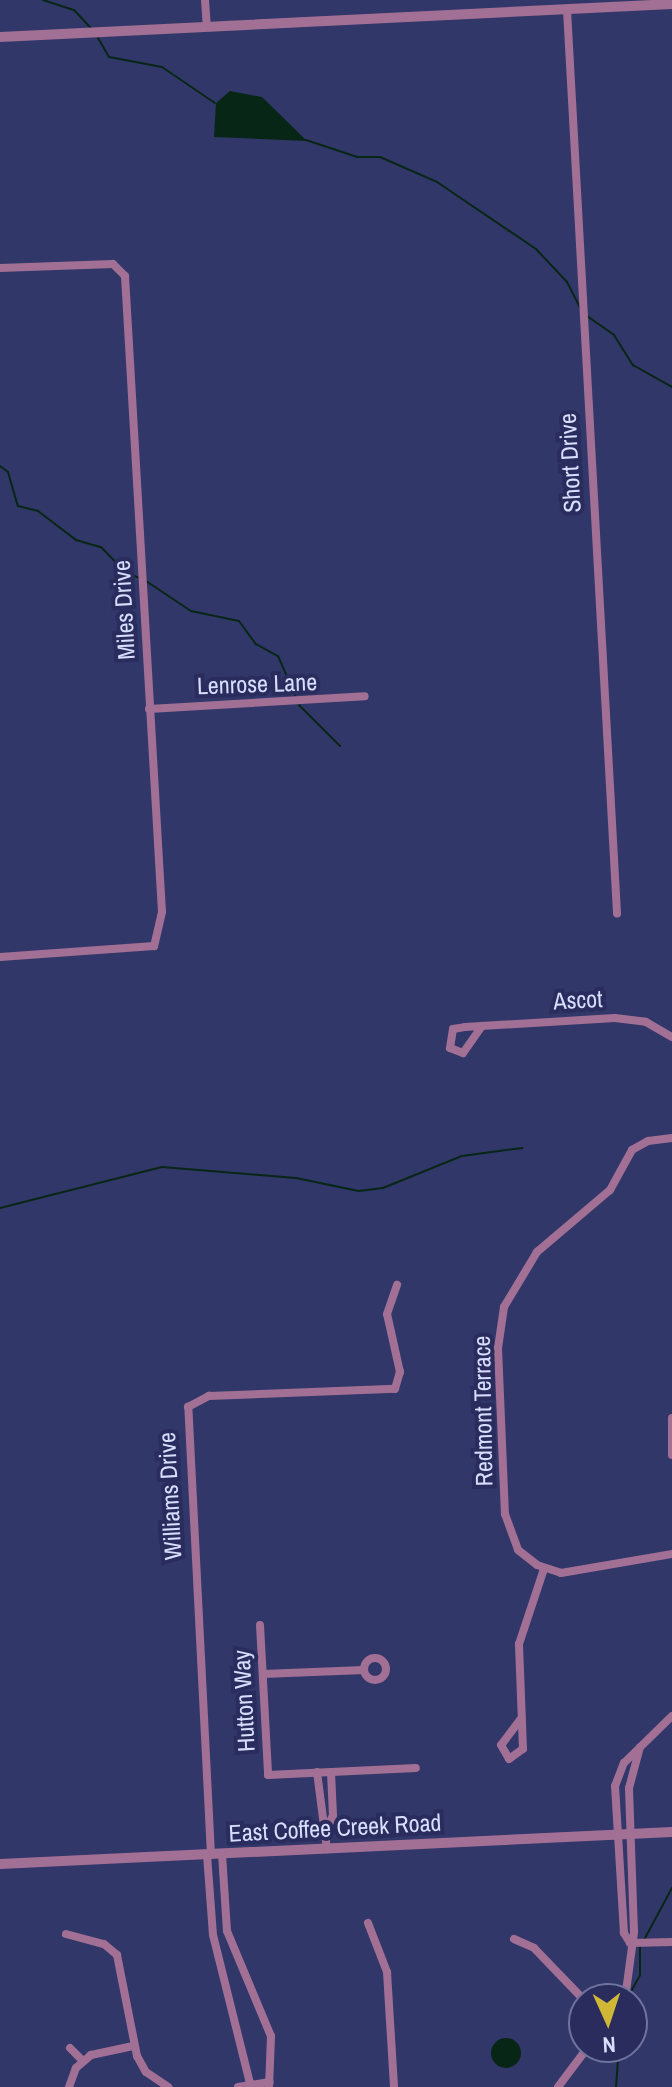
<!DOCTYPE html>
<html>
<head>
<meta charset="utf-8">
<style>
	body { margin:0 }
	#map { position:relative; width:672px; height:2087px; overflow:hidden; background:#323769; font-family:"Archivo Narrow",sans-serif }
	div>[style] { position:absolute }
	.water>* { inset:0; background:#082616 }
	.round { border-radius:50% }
	.stream>* { height:2px; margin:-1px; padding:0 1px; transform-origin:1px; border-radius:1px; background:#082616 }
	.minor>* { height:8px; margin:-4px; padding:0 4px; transform-origin:4px; border-radius:4px; background:#a37095 }
	.minor>.ring { margin:-4px; padding:0; box-sizing:content-box; background:none; border:8px solid #a37095; border-radius:50% }
	.tertiary>* { height:10px; margin:-5px; padding:0 5px; transform-origin:5px; border-radius:5px; background:#a37095 }
	span { translate:-50% -50%; white-space:nowrap; text-align:center; line-height:1.15; -webkit-text-stroke:8px #292c5d; paint-order:stroke }
	.street-label { font-size:24px; color:#d8defd }
	.north { position:absolute; left:568px; top:1983px; width:80px; height:80px; box-sizing:border-box; background:#292c5d; border:2px solid #6f739d; border-radius:50%; rotate:177deg; font-size:22px; font-weight:700; line-height:32px; text-align:center; color:#d8defd }
	.north::after { content:''; display:block; margin:auto; width:28px; height:36px; background:#d1b736; clip-path:polygon(50% 0,100% 100%,50% 72%,0 100%) }
</style>
</head>
<body>
<div id="map">
	<div class="water">
		<div style="clip-path:polygon(230px 91px,262px 97px,307px 141px,214px 137px,216px 103px)"></div>
		<div class="round" style="left:491px;top:2038px;width:30px;height:30px"></div>
	</div>
	<div class="stream">
		<div style="left:43px;top:0;width:33px;rotate:18deg"></div>
		<div style="left:74px;top:10px;width:26px;rotate:47deg"></div>
		<div style="left:98px;top:38px;width:22px;rotate:60deg"></div>
		<div style="left:109px;top:57px;width:54px;rotate:10.7deg"></div>
		<div style="left:162px;top:67px;width:64px;rotate:34.2deg"></div>
		<div style="left:306px;top:140px;width:54px;rotate:18.4deg"></div>
		<div style="left:357px;top:157px;width:23px"></div>
		<div style="left:380px;top:157px;width:62px;rotate:23.7deg"></div>
		<div style="left:437px;top:182px;width:120px;rotate:34.1deg"></div>
		<div style="left:536px;top:249px;width:45px;rotate:46.8deg"></div>
		<div style="left:567px;top:282px;width:29px;rotate:63deg"></div>
		<div style="left:587px;top:316px;width:33px;rotate:35deg"></div>
		<div style="left:614px;top:335px;width:36px;rotate:58deg"></div>
		<div style="left:633px;top:365px;width:45px;rotate:29.4deg"></div>
		<div style="left:0;top:466px;width:10px;rotate:37deg"></div>
		<div style="left:8px;top:472px;width:35px;rotate:74deg"></div>
		<div style="left:18px;top:506px;width:21px;rotate:14deg"></div>
		<div style="left:38px;top:511px;width:48px;rotate:37.3deg"></div>
		<div style="left:76px;top:540px;width:26px;rotate:16deg"></div>
		<div style="left:101px;top:547px;width:36px;rotate:46deg"></div>
		<div style="left:126px;top:573px;width:15px;rotate:20deg"></div>
		<div style="left:146px;top:581px;width:54px;rotate:33.7deg"></div>
		<div style="left:191px;top:611px;width:49px;rotate:11.8deg"></div>
		<div style="left:239px;top:621px;width:29px;rotate:54deg"></div>
		<div style="left:256px;top:644px;width:25px;rotate:29deg"></div>
		<div style="left:278px;top:656px;width:43px;rotate:66.4deg"></div>
		<div style="left:299px;top:705px;width:58px;rotate:45deg"></div>
		<div style="left:0;top:1208px;width:167px;rotate:-14.2deg"></div>
		<div style="left:162px;top:1167px;width:134px;rotate:4.7deg"></div>
		<div style="left:296px;top:1178px;width:64px;rotate:11.7deg"></div>
		<div style="left:359px;top:1191px;width:24px;rotate:-7deg"></div>
		<div style="left:383px;top:1188px;width:85px;rotate:-22.1deg"></div>
		<div style="left:462px;top:1156px;width:61px;rotate:-7.6deg"></div>
		<div style="left:644px;top:1940px;width:59px;rotate:-61.7deg"></div>
		<div style="left:629px;top:1995px;width:23px;rotate:-61deg"></div>
		<div style="left:640px;top:1975px;width:30px;rotate:-90deg"></div>
		<div style="left:616px;top:2087px;width:40px;rotate:-85.7deg"></div>
	</div>
	<div class="minor">
		<div style="left:205px;top:0;width:27px;rotate:86deg"></div>
		<div style="left:567px;top:10px;width:905px;rotate:86.83deg"></div>
		<div style="left:0;top:268px;width:113px;rotate:-2deg"></div>
		<div style="left:113px;top:264px;width:17px;rotate:45deg"></div>
		<div style="left:125px;top:276px;width:637px;rotate:86.67deg"></div>
		<div style="left:162px;top:912px;width:35px;rotate:103deg"></div>
		<div style="left:154px;top:946px;width:154px;rotate:175.9deg"></div>
		<div style="left:149px;top:709px;width:216px;rotate:-3.4deg"></div>
		<div style="left:482px;top:1026px;width:33px;rotate:125deg"></div>
		<div style="left:463px;top:1053px;width:14px;rotate:-159deg"></div>
		<div style="left:450px;top:1048px;width:19px;rotate:-81deg"></div>
		<div style="left:453px;top:1029px;width:12px;rotate:-9deg"></div>
		<div style="left:465px;top:1027px;width:150px;rotate:-3.4deg"></div>
		<div style="left:615px;top:1018px;width:31px;rotate:7deg"></div>
		<div style="left:646px;top:1022px;width:30px;rotate:30deg"></div>
		<div style="left:672px;top:1138px;width:24px;rotate:173deg"></div>
		<div style="left:648px;top:1141px;width:18px;rotate:151deg"></div>
		<div style="left:632px;top:1150px;width:46px;rotate:118.8deg"></div>
		<div style="left:610px;top:1190px;width:96px;rotate:139.7deg"></div>
		<div style="left:537px;top:1252px;width:64px;rotate:121deg"></div>
		<div style="left:504px;top:1307px;width:41px;rotate:98.3deg"></div>
		<div style="left:498px;top:1348px;width:166px;rotate:87.6deg"></div>
		<div style="left:505px;top:1514px;width:38px;rotate:70deg"></div>
		<div style="left:518px;top:1550px;width:24px;rotate:38deg"></div>
		<div style="left:537px;top:1565px;width:25px;rotate:18deg"></div>
		<div style="left:561px;top:1573px;width:113px;rotate:-9.7deg"></div>
		<div style="left:672px;top:1418px;width:37px;rotate:90deg"></div>
		<div style="left:260px;top:1625px;width:150px;rotate:86.9deg"></div>
		<div style="left:268px;top:1775px;width:148px;rotate:-2.7deg"></div>
		<div class="ring" style="left:364px;top:1658px;width:14px;height:14px"></div>
		<div style="left:263px;top:1674px;width:101px;rotate:-2.3deg"></div>
		<div style="left:520px;top:1720px;width:31px;rotate:127deg"></div>
		<div style="left:501px;top:1745px;width:16px;rotate:60deg"></div>
		<div style="left:509px;top:1759px;width:17px;rotate:-36deg"></div>
		<div style="left:523px;top:1749px;width:105px;rotate:-92.2deg"></div>
		<div style="left:519px;top:1644px;width:79px;rotate:-71.6deg"></div>
		<div style="left:317px;top:1772px;width:78px;rotate:82.6deg"></div>
		<div style="left:326px;top:1831px;width:17px;rotate:-66deg"></div>
		<div style="left:333px;top:1815px;width:43px;rotate:-92.7deg"></div>
		<div style="left:222px;top:1854px;width:77px;rotate:86.3deg"></div>
		<div style="left:227px;top:1931px;width:114px;rotate:67.3deg"></div>
		<div style="left:271px;top:2036px;width:51px;rotate:92.2deg"></div>
		<div style="left:207px;top:1855px;width:80px;rotate:85.7deg"></div>
		<div style="left:213px;top:1935px;width:157px;rotate:76deg"></div>
		<div style="left:211px;top:1855px;width:449px;rotate:-92.9deg"></div>
		<div style="left:188px;top:1407px;width:24px;rotate:-28deg"></div>
		<div style="left:209px;top:1396px;width:186px;rotate:-2.2deg"></div>
		<div style="left:395px;top:1389px;width:18px;rotate:-74deg"></div>
		<div style="left:400px;top:1372px;width:59px;rotate:-102.6deg"></div>
		<div style="left:387px;top:1314px;width:31px;rotate:-71deg"></div>
		<div style="left:368px;top:1923px;width:53px;rotate:68.8deg"></div>
		<div style="left:387px;top:1972px;width:115px;rotate:86.5deg"></div>
		<div style="left:66px;top:1934px;width:39px;rotate:15deg"></div>
		<div style="left:104px;top:1944px;width:17px;rotate:40deg"></div>
		<div style="left:117px;top:1955px;width:103px;rotate:78.8deg"></div>
		<div style="left:137px;top:2056px;width:18px;rotate:61deg"></div>
		<div style="left:146px;top:2072px;width:27px;rotate:34deg"></div>
		<div style="left:514px;top:1939px;width:22px;rotate:24deg"></div>
		<div style="left:534px;top:1948px;width:72px;rotate:46.1deg"></div>
		<div style="left:630px;top:1943px;width:12px;rotate:-121deg"></div>
		<div style="left:624px;top:1933px;width:147px;rotate:-93.5deg"></div>
		<div style="left:615px;top:1786px;width:25px;rotate:-69deg"></div>
		<div style="left:624px;top:1763px;width:67px;rotate:-44.4deg"></div>
		<div style="left:630px;top:1943px;width:42px;rotate:-1.4deg"></div>
		<div style="left:625px;top:1999px;width:68px;rotate:-82.3deg"></div>
		<div style="left:634px;top:1932px;width:144px;rotate:-92deg"></div>
		<div style="left:629px;top:1788px;width:42px;rotate:-75deg"></div>
		<div style="left:70px;top:2048px;width:18px;rotate:45deg"></div>
		<div style="left:69px;top:2087px;width:20px;rotate:-70deg"></div>
		<div style="left:76px;top:2068px;width:20px;rotate:-41deg"></div>
		<div style="left:91px;top:2055px;width:43px;rotate:-12.1deg"></div>
		<div style="left:238px;top:2087px;width:32px;rotate:-9deg"></div>
		<div style="left:558px;top:2087px;width:50px;rotate:-53.1deg"></div>
	</div>
	<div class="tertiary">
		<div style="left:0;top:37px;width:673px;rotate:-2.81deg"></div>
		<div style="left:0;top:1864px;width:673px;rotate:-2.73deg"></div>
	</div>
	<div class="street-label">
		<span style="left:570px;top:463px;rotate:-93deg">Short Drive</span>
		<span style="left:124px;top:610px;rotate:-93deg">Miles Drive</span>
		<span style="left:257px;top:684px;rotate:-2deg">Lenrose Lane</span>
		<span style="left:578px;top:1000px;rotate:-3deg">Ascot</span>
		<span style="left:483px;top:1411px;rotate:-91deg">Redmont Terrace</span>
		<span style="left:170px;top:1496px;rotate:-93deg">Williams Drive</span>
		<span style="left:244px;top:1701px;rotate:-93deg">Hutton Way</span>
		<span style="left:335px;top:1828px;rotate:-3deg">East Coffee Creek Road</span>
	</div>
	<div class="north">N</div>
</div>
</body>
</html>
